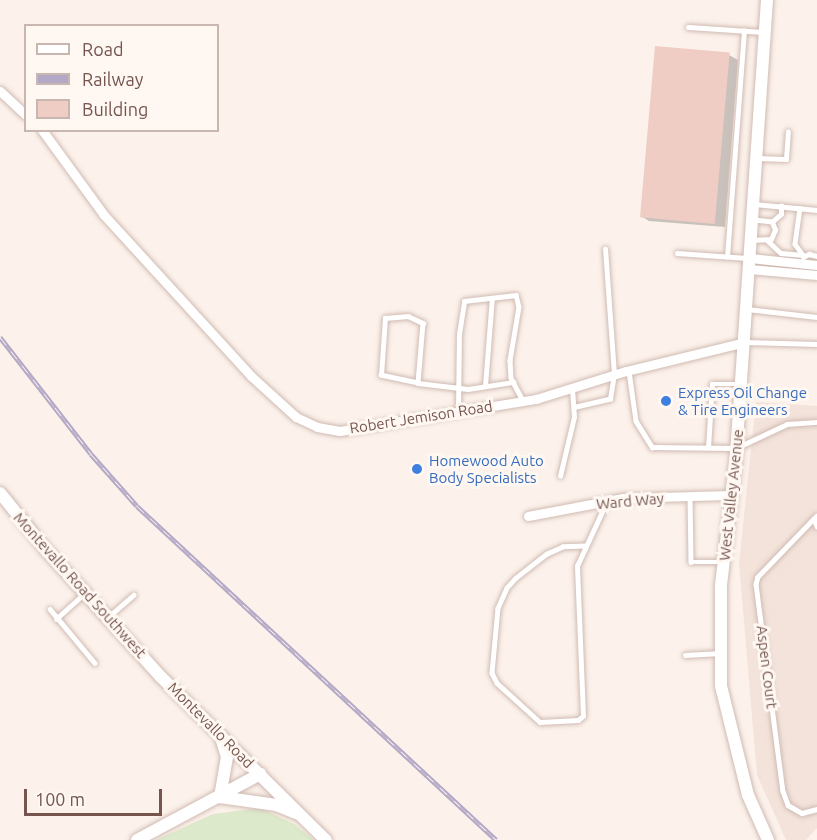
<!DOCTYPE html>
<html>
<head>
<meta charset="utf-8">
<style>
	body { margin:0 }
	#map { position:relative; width:817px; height:840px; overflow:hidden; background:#fcf2eb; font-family:Ubuntu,sans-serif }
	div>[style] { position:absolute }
	.residential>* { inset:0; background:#f3e3da }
	.green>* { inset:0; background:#dce9ca }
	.shadow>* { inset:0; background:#0003 }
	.building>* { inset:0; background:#efcdc4; transform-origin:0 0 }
	.roads { filter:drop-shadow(0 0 2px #d0bbb3) drop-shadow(0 0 2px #d0bbb3) }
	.lane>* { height:4.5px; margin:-2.25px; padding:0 2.25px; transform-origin:2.25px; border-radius:2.25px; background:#fff }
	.street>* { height:9px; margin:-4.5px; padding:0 4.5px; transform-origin:4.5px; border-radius:4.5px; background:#fff }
	.secondary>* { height:12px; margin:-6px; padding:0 6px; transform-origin:6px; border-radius:6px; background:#fff }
	.rail>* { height:5px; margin-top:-2.5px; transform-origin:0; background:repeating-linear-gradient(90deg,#fef7f2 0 9px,#b3a9c6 0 18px); box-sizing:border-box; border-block:2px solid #b3a9c6 }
	.dots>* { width:16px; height:16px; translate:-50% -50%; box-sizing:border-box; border:3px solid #fef7f2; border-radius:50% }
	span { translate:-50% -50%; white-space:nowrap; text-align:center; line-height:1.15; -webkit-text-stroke:6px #fef7f2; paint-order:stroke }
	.shop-label { font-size:15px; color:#366cbe }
	.left { translate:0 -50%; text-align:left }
	.street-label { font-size:15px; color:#76554f }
	.legend { position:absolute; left:24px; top:24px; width:195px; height:108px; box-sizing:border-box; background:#fef7f2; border:2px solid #c8b6b1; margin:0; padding:8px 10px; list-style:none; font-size:18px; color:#76554f }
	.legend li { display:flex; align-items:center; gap:12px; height:30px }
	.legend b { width:30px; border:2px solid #c8b6b1 }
	.scale { position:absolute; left:24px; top:789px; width:138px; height:27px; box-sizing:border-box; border:3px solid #76554f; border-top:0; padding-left:8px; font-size:18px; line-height:21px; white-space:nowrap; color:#76554f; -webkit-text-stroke:4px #fef7f2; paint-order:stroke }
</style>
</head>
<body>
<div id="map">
	<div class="residential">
		<div style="clip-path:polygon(756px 402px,817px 406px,817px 828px,806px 840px,786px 840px,757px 775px,739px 563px)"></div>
	</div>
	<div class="green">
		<div style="clip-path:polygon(260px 808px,294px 824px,314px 840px,156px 840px,213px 814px)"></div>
	</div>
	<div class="shadow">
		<div style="clip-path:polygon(729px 55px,738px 60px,725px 227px,649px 221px,641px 216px)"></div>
	</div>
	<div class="building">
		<div style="left:655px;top:46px;width:75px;height:172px;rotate:5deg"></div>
	</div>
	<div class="roads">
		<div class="lane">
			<div style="left:688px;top:27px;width:76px;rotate:3.8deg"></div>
			<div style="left:757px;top:158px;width:29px;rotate:2deg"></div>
			<div style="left:786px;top:159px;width:27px;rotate:-86deg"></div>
			<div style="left:754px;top:204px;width:63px;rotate:5.4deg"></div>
			<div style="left:800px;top:208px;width:36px;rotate:98deg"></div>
			<div style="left:795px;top:244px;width:14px;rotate:54deg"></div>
			<div style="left:772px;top:222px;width:12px;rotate:-42deg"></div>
			<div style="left:781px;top:214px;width:8px;rotate:-90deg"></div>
			<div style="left:751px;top:240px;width:20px;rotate:-3deg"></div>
			<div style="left:771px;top:239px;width:10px;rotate:-66deg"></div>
			<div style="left:775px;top:230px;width:9px;rotate:-111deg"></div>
			<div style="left:772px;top:222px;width:18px;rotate:-174deg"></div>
			<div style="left:767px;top:240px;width:19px;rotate:43deg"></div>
			<div style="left:781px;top:253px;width:22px;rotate:5deg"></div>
			<div style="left:677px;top:253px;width:70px;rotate:4.1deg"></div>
			<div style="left:727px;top:257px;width:227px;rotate:-85.7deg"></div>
			<div style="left:803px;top:257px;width:7px;rotate:-27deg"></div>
			<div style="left:809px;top:254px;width:8px;rotate:14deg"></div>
			<div style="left:747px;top:309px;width:70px;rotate:6.5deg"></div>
			<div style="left:745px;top:342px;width:72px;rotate:1.6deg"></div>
			<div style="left:629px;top:371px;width:50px;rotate:82deg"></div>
			<div style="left:636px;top:421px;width:31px;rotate:58deg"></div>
			<div style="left:652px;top:447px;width:84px;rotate:0.7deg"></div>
			<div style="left:736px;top:448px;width:56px;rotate:-25.2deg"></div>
			<div style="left:787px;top:424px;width:30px;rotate:-4deg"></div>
			<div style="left:418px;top:383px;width:38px;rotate:-168deg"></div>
			<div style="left:381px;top:375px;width:57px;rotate:-86deg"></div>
			<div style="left:385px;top:318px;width:23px;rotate:-5deg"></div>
			<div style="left:408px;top:316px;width:17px;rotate:25deg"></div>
			<div style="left:423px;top:323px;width:60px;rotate:94.8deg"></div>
			<div style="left:418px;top:383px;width:50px;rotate:6.8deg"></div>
			<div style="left:468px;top:389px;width:46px;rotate:-8.8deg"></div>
			<div style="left:485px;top:386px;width:88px;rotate:-85.5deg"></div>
			<div style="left:574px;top:407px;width:37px;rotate:-13deg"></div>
			<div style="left:610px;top:399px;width:25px;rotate:-81deg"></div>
			<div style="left:614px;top:374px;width:125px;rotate:-94.1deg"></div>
			<div style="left:458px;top:412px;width:78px;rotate:-89.3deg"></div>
			<div style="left:459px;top:334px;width:33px;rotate:-81deg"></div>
			<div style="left:464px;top:301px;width:52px;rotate:-6.6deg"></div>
			<div style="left:516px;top:295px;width:12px;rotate:76deg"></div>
			<div style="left:519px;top:307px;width:54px;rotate:99.6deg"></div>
			<div style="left:510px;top:360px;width:18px;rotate:87deg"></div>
			<div style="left:511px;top:378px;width:26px;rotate:62deg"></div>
			<div style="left:708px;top:448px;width:64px;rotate:-86.4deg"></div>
			<div style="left:712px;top:384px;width:27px"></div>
			<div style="left:560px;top:476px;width:61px;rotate:-76.7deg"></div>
			<div style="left:574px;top:417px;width:30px;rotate:-94deg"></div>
			<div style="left:690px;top:497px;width:65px;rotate:89.1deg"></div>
			<div style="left:691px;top:562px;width:30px"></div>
			<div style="left:817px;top:516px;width:4px;rotate:135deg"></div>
			<div style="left:814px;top:519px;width:8px;rotate:67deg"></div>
			<div style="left:814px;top:519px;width:81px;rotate:134deg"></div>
			<div style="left:758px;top:577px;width:7px;rotate:106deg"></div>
			<div style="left:756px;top:584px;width:209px;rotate:82.6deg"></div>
			<div style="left:783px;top:791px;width:15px;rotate:70deg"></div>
			<div style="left:788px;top:805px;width:16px;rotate:30deg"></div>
			<div style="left:802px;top:813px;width:16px;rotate:-15deg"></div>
			<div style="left:586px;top:546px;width:23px;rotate:178deg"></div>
			<div style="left:563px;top:547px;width:17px;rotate:156deg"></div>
			<div style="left:547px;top:554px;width:39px;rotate:142deg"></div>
			<div style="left:516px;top:578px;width:13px;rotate:132deg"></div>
			<div style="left:507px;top:588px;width:22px;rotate:114deg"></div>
			<div style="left:498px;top:608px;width:65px;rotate:95.3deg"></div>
			<div style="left:492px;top:673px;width:11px;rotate:63deg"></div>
			<div style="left:497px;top:683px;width:58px;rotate:42.2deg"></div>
			<div style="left:540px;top:722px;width:38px;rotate:-3deg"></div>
			<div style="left:578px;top:720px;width:6px;rotate:-39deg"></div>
			<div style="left:583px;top:716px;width:150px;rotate:-92.3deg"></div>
			<div style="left:577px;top:566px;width:72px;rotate:-65.2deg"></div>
			<div style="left:50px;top:609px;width:70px;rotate:50.2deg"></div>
			<div style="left:107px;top:618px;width:35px;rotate:-41deg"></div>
			<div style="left:56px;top:619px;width:36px;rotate:-42deg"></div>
			<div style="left:685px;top:655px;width:36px;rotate:-3deg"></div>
		</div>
		<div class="street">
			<div style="left:0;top:91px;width:35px;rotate:43deg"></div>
			<div style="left:42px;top:130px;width:105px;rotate:53.9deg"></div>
			<div style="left:104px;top:215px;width:218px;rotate:47.6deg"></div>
			<div style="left:251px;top:376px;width:61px;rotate:42.3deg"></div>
			<div style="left:296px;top:417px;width:23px;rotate:25deg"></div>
			<div style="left:317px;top:427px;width:23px;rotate:10deg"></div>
			<div style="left:340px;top:431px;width:199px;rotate:-9.3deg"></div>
			<div style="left:536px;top:399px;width:94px;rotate:-17.3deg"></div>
			<div style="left:626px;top:371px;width:122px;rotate:-13.7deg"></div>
			<div style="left:750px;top:258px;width:67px;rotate:6deg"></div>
			<div style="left:749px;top:269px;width:68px;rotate:5deg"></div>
			<div style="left:528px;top:516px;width:97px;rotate:-10.7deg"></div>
			<div style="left:623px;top:498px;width:110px;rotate:-1.6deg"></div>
		</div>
		<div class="secondary">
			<div style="left:767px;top:0;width:467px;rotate:93.9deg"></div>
			<div style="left:735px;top:466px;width:121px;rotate:96.7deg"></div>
			<div style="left:721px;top:586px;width:100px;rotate:90deg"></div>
			<div style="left:721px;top:686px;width:112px;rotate:76.1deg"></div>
			<div style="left:748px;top:795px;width:49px;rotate:66deg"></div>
			<div style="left:0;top:493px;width:75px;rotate:51deg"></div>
			<div style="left:47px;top:551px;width:170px;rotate:47.9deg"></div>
			<div style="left:161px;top:677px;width:232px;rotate:44.7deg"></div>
			<div style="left:221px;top:738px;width:20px;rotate:72deg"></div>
			<div style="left:227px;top:757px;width:41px;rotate:99.9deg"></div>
			<div style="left:220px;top:797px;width:57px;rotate:8.1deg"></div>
			<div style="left:276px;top:805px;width:22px;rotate:22deg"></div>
			<div style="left:137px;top:840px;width:140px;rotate:-28.2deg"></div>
		</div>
	</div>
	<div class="rail">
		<div style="left:0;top:337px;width:148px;rotate:52.1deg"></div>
		<div style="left:91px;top:454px;width:69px;rotate:48.5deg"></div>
		<div style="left:137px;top:506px;width:490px;rotate:42.9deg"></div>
	</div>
	<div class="dots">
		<div style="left:666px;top:401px;background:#3f7fe0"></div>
		<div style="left:417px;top:469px;background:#3f7fe0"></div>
	</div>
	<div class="shop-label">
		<span class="left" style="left:678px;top:401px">Express Oil Change<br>&amp; Tire Engineers</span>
		<span class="left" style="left:429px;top:469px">Homewood Auto<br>Body Specialists</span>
	</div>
	<div class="street-label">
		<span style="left:421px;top:417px;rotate:-9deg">Robert Jemison Road</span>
		<span style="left:731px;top:495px;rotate:-84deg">West Valley Avenue</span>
		<span style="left:630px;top:501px;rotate:-5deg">Ward Way</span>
		<span style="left:80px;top:585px;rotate:48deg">Montevallo Road Southwest</span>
		<span style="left:767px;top:667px;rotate:83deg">Aspen Court</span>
		<span style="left:211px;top:725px;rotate:45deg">Montevallo Road</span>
	</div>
	<ul class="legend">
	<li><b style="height:8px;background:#fff"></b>Road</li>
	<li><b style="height:8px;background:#b3a9c6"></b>Railway</li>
	<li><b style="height:16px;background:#efcdc4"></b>Building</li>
	</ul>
	<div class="scale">100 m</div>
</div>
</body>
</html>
